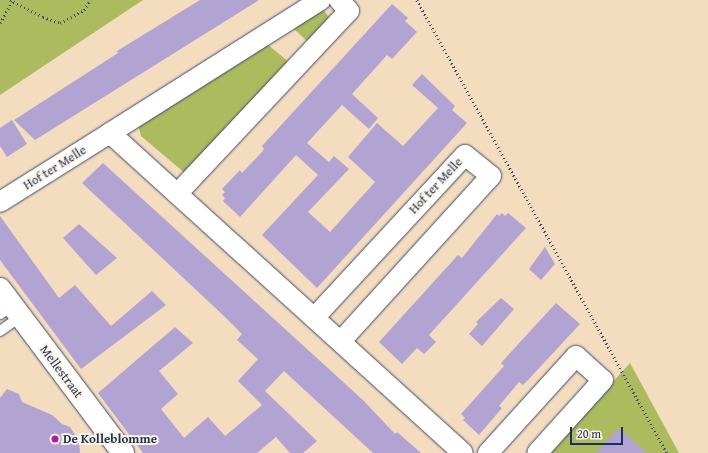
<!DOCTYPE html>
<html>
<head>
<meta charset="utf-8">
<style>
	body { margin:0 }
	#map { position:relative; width:708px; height:453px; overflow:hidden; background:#f4dcbf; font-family:"Gentium Book Plus",serif }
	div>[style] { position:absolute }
	.green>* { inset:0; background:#abbb5e }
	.building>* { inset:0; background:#b1a4d2 }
	.path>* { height:2.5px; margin-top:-1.25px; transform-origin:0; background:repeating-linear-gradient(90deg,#3c496d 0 1px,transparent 0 4px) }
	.roads { filter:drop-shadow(0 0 1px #3c496d) drop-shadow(0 0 1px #3c496d) }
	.service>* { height:10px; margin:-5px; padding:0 5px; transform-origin:5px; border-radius:5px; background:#fff }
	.minor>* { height:20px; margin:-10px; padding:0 10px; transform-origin:10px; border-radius:10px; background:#fff }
	.tertiary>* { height:22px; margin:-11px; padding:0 11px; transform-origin:11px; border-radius:11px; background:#fff }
	.dots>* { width:11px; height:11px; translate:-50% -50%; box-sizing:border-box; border:2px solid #fcf5e5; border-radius:50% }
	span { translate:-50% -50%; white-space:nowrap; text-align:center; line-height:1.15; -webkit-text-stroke:4px #fcf5e5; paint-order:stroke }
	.street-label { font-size:13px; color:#1b2f5e }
	.poi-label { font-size:13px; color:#1b2f5e; font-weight:700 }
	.left { translate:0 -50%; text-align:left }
	.scale { position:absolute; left:570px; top:427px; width:53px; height:18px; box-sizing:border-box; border:2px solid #1b2f5e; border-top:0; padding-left:5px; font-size:12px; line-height:14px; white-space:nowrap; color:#1b2f5e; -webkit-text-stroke:3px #fcf5e5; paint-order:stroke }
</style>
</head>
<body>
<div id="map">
	<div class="green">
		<div style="clip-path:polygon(0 0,143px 0,0 95px)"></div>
		<div style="clip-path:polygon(323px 9px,330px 19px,308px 42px,293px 28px)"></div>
		<div style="clip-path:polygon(267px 44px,290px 63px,186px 174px,141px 136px,138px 125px)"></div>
		<div style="clip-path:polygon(630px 363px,679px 453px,549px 453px)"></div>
	</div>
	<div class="building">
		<div style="clip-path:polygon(200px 0,259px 0,35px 140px,14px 120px,118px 53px,117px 51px)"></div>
		<div style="clip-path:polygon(392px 4px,408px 18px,405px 21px,417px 32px,392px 59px,387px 55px,352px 94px,378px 118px,369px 129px,342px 105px,307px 143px,329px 162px,334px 156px,349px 169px,308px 212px,330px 232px,375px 182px,348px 157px,377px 123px,403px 146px,438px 108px,412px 85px,422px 74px,455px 106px,452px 110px,467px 123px,317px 288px,262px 235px,318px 175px,296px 155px,240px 217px,223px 201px,225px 198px,222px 195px,225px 192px,222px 189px,240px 170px,242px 173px,262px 152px,264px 149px,262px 146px)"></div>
		<div style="clip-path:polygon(12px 120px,27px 144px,7px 157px,0 146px,0 128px)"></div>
		<div style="clip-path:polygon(103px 163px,364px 401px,395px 434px,397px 432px,421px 453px,373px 453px,284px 371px,265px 391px,317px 441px,303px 453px,290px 453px,276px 437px,257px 453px,143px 453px,98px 393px,175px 327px,193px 343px,159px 371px,178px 394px,161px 409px,184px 438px,208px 417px,225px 436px,262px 405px,238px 381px,258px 359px,237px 340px,242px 334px,225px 317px,82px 183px)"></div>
		<div style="clip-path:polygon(502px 213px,505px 216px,508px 213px,526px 228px,429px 335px,436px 342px,424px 354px,417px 348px,402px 364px,379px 342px,458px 255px,462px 258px,497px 214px,499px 216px)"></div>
		<div style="clip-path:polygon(0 216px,59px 298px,75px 285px,111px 326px,152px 291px,166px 305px,81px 369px,0 260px)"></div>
		<div style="clip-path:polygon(79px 224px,117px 258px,96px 275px,63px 238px)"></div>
		<div style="clip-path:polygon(545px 247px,555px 264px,541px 280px,529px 269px)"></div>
		<div style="clip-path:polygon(501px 298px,514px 309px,482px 346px,469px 334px,478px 324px,476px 322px)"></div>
		<div style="clip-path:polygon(556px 303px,580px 324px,528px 380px,523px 385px,519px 382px,499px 406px,502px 408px,479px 435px,463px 420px,465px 418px,461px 414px,504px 366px,501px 363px)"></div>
		<div style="clip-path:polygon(7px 389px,19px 394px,22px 402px,52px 415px,62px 424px,70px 427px,79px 441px,80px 453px,0 453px,0 398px)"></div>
		<div style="clip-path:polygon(619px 428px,647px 453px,596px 453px)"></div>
	</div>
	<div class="path">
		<div style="left:10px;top:0;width:37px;rotate:27deg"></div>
		<div style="left:43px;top:17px;width:18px;rotate:19deg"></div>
		<div style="left:60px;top:23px;width:27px;rotate:-28deg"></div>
		<div style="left:84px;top:10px;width:12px;rotate:-59deg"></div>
		<div style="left:417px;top:0;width:517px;rotate:61.11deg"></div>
		<div style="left:0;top:23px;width:25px;rotate:-61deg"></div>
	</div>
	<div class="roads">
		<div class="service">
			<div style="left:0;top:314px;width:14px;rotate:-34deg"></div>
			<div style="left:0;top:331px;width:24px;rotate:-35deg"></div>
		</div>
		<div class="minor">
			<div style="left:110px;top:133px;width:249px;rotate:-32.3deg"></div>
			<div style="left:177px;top:194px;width:251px;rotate:-46.8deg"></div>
			<div style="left:349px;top:11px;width:15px;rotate:-132deg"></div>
			<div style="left:0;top:202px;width:130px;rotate:-32.1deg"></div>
			<div style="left:110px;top:133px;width:476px;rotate:42.2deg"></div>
			<div style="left:314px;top:318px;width:222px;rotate:-47.2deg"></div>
			<div style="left:465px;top:155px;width:33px;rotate:39deg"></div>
			<div style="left:491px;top:176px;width:224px;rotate:132.3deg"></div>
			<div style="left:488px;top:453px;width:131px;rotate:-47.8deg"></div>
			<div style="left:576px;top:356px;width:36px;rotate:42deg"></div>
			<div style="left:603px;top:380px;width:98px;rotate:132.1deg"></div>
		</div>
		<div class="tertiary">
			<div style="left:0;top:289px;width:205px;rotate:53.1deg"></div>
		</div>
	</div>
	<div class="dots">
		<div style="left:55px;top:439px;background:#b5179e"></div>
	</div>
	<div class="street-label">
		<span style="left:55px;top:168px;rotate:-32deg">Hof ter Melle</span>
		<span style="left:436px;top:186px;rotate:-47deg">Hof ter Melle</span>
		<span style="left:61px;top:372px;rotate:53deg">Mellestraat</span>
	</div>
	<div class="poi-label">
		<span class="left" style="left:63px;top:439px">De Kolleblomme</span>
	</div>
	<div class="scale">20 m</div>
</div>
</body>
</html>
